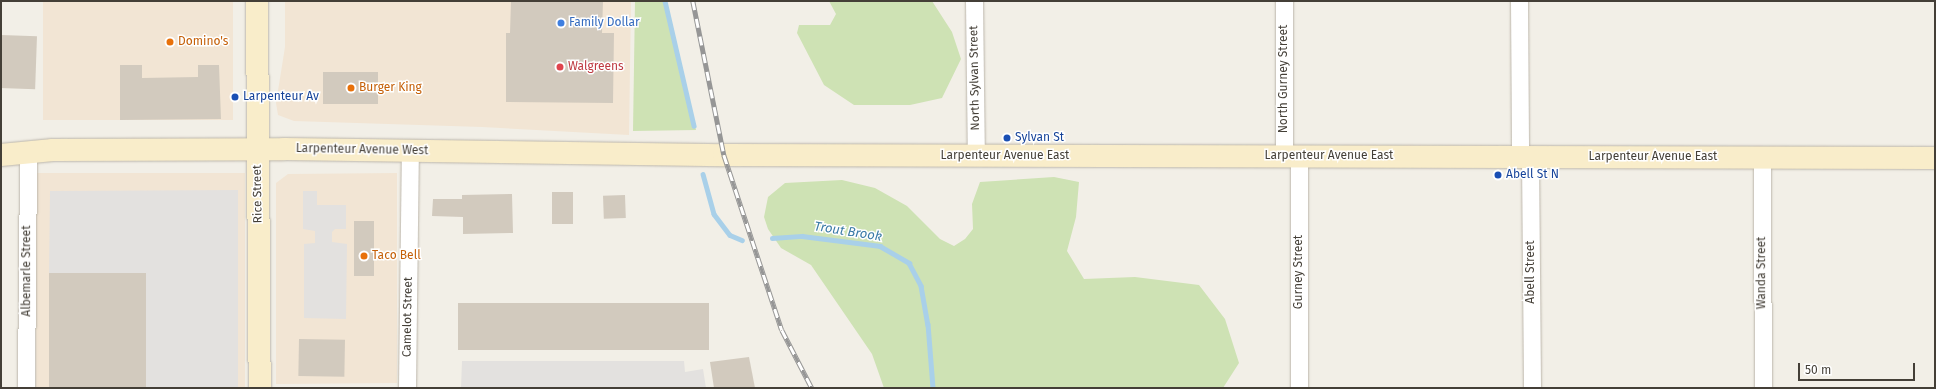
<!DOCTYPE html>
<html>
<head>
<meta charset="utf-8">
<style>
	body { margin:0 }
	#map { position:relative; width:1936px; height:389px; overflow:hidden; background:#f2efe7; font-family:"Fira Sans",sans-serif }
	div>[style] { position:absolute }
	.commercial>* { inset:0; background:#f2e5d4; transform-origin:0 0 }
	.green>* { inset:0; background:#cee2b4 }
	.parking>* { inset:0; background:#e3e1df }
	.stream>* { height:4.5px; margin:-2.25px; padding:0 2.25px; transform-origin:2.25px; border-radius:2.25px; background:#a9d0e9 }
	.building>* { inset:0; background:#d2cabe; transform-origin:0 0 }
	.roads { filter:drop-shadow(0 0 1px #bcb6ab) drop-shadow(0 0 1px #bcb6ab) }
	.street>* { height:17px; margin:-8.5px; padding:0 8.5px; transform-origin:8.5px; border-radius:8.5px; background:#fff }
	.secondary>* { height:22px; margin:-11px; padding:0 11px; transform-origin:11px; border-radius:11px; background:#f9edca }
	.rail>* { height:4.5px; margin-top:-2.25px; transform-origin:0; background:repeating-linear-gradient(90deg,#fff 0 9px,#969696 0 18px); box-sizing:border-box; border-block:1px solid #969696 }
	.dots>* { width:11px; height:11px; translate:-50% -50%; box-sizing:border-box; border:2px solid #fff; border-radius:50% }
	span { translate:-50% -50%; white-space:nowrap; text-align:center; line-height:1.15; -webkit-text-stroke:3px #fff; paint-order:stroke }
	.shop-label { font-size:12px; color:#366cbe }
	.left { translate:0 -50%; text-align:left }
	.food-label { font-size:12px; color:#c56008 }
	.health-label { font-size:12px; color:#be3a42 }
	.street-label { font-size:12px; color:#443f37 }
	.transit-label { font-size:12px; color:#164399 }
	.water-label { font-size:13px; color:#3a7aa6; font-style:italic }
	.frame { position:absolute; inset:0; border:2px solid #443f37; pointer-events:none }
	.scale { position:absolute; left:1798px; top:363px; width:117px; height:18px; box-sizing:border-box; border:2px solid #443f37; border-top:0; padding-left:5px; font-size:12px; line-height:14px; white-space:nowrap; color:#443f37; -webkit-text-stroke:3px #fff; paint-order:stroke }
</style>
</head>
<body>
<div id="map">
	<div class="commercial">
		<div style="left:43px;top:1px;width:190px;height:119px"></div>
		<div style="clip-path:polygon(285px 1px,631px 1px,629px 135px,482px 127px,294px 121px,278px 115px,276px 103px,285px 47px)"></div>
		<div style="left:36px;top:173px;width:209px;height:215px"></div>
		<div style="clip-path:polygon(397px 173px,397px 383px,276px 384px,276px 183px,288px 174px)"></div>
	</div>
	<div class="green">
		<div style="clip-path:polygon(635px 1px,665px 1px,696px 130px,633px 131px)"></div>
		<div style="clip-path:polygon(829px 1px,932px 1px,952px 32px,961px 59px,942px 98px,910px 105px,854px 105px,824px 85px,797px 33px,799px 25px,830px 25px,836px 14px)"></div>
		<div style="clip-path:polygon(1054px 177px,1079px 182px,1076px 217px,1067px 251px,1084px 279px,1135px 277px,1199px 285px,1225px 319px,1239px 363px,1223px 388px,884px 388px,872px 354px,811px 265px,781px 248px,768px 229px,764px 217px,768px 197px,785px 183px,842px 180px,875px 188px,907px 206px,940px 239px,954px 246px,965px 239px,973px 229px,972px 204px,980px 182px)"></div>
	</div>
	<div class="parking">
		<div style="clip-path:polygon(238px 190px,238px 388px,145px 388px,146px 273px,49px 274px,50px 191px)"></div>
		<div style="clip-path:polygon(303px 191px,317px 191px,317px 205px,346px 205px,346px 229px,335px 229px,332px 232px,332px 242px,347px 244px,346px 319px,304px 318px,304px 244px,315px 243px,315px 231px,303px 229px)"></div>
		<div style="clip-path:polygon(462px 361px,684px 361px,685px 372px,703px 369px,706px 388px,461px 388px)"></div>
	</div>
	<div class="stream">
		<div style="left:665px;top:1px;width:128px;rotate:76.9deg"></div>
		<div style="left:703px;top:174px;width:41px;rotate:74.6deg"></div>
		<div style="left:714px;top:214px;width:26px;rotate:53deg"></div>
		<div style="left:730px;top:235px;width:13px;rotate:23deg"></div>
		<div style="left:772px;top:238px;width:30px;rotate:-4deg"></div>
		<div style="left:802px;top:236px;width:79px;rotate:7.3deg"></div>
		<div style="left:880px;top:246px;width:34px;rotate:30deg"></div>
		<div style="left:909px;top:263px;width:26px;rotate:62deg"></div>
		<div style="left:921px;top:286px;width:39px;rotate:80deg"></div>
		<div style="left:928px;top:324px;width:64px;rotate:85.5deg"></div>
	</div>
	<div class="building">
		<div style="clip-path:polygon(511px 1px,603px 1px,602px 33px,614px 33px,613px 103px,506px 102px,506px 33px,510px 33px)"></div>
		<div style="left:1px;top:35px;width:36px;height:53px;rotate:2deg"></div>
		<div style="clip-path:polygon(120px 65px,142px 65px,142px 78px,198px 77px,198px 65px,219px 65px,221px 119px,120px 120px)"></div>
		<div style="left:323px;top:72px;width:55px;height:32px"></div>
		<div style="left:552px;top:192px;width:21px;height:32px"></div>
		<div style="clip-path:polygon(512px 194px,513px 233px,463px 234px,463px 217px,432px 216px,433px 199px,462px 199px,462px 195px)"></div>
		<div style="left:625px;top:195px;width:23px;height:22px;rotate:88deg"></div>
		<div style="left:354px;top:221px;width:20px;height:55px"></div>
		<div style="left:146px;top:273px;width:115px;height:97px;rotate:90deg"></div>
		<div style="left:709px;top:303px;width:47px;height:251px;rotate:90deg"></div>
		<div style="left:299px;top:339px;width:46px;height:37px;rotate:1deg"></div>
		<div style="clip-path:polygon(749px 357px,755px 388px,714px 388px,710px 362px)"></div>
	</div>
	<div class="roads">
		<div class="street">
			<div style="left:974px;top:1px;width:155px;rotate:89.3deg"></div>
			<div style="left:1519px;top:1px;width:155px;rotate:89.6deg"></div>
			<div style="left:1284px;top:156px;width:155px;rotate:-90deg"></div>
			<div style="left:1299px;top:156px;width:232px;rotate:90deg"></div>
			<div style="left:1530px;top:157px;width:231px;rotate:89.5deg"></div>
			<div style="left:1762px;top:158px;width:230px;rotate:89.8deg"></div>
			<div style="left:26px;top:388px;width:235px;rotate:-89.5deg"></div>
			<div style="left:407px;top:388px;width:238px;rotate:-89.3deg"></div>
		</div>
		<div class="secondary">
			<div style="left:257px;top:1px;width:387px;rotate:89.6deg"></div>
			<div style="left:1px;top:155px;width:52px;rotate:-5.5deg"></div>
			<div style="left:53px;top:150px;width:231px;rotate:-0.2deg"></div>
			<div style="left:284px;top:149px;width:440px;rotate:0.8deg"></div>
			<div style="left:724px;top:155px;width:1211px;rotate:0.14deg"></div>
		</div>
	</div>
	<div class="rail">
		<div style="left:693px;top:1px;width:157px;rotate:78.6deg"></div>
		<div style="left:724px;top:155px;width:184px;rotate:71.7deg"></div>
		<div style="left:782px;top:330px;width:65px;rotate:62.7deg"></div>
	</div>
	<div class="dots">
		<div style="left:561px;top:23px;background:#3f7fe0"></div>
		<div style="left:170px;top:42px;background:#e8710a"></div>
		<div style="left:560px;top:67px;background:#e0444e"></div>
		<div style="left:351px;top:88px;background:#e8710a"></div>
		<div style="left:235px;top:97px;background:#1a4fb4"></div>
		<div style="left:1007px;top:138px;background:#1a4fb4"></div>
		<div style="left:1498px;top:175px;background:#1a4fb4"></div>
		<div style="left:364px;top:256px;background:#e8710a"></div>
	</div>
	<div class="shop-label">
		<span class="left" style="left:569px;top:23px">Family Dollar</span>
	</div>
	<div class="food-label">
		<span class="left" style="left:178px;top:42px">Domino's</span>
		<span class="left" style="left:359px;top:88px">Burger King</span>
		<span class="left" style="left:372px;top:256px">Taco Bell</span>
	</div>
	<div class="health-label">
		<span class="left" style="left:568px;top:67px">Walgreens</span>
	</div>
	<div class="street-label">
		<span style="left:975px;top:78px;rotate:-91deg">North Sylvan Street</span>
		<span style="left:1284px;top:79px;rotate:-90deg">North Gurney Street</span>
		<span style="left:362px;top:150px;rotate:1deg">Larpenteur Avenue West</span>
		<span style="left:1005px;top:156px">Larpenteur Avenue East</span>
		<span style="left:1329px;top:156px">Larpenteur Avenue East</span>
		<span style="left:1653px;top:157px">Larpenteur Avenue East</span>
		<span style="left:258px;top:194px;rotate:-91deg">Rice Street</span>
		<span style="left:27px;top:271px;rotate:-90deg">Albemarle Street</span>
		<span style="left:1299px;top:272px;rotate:-90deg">Gurney Street</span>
		<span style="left:1531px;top:272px;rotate:-90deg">Abell Street</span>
		<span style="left:1762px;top:273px;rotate:-90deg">Wanda Street</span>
		<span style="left:408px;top:317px;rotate:-89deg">Camelot Street</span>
	</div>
	<div class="transit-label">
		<span class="left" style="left:243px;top:97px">Larpenteur Av</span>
		<span class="left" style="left:1015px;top:138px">Sylvan St</span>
		<span class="left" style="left:1506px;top:175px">Abell St N</span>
	</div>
	<div class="water-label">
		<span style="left:848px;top:232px;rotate:9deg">Trout Brook</span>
	</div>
	<div class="frame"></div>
	<div class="scale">50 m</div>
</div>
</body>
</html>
